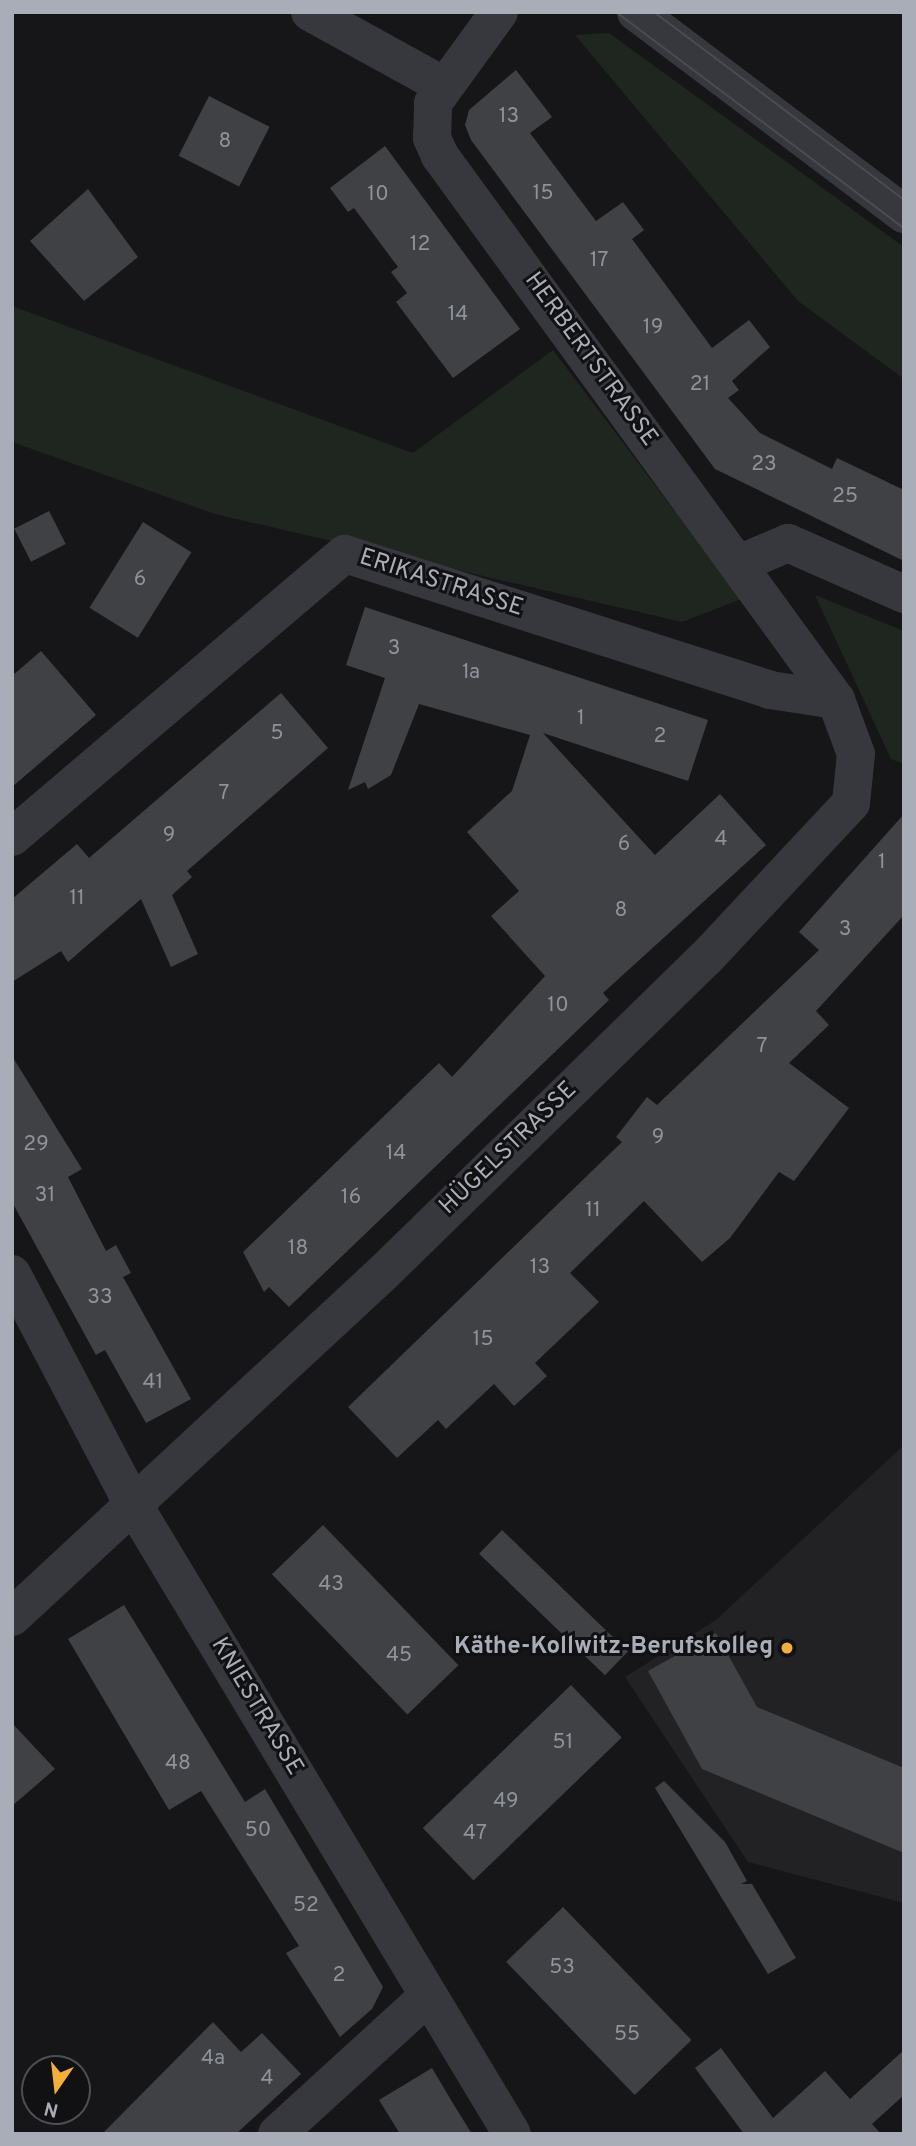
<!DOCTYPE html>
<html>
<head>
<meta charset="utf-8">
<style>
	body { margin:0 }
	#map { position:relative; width:916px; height:2146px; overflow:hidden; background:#161618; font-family:Overpass,sans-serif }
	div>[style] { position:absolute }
	.built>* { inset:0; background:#222225 }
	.green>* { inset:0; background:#1e261f }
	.building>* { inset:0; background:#404145; transform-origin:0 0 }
	.minor>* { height:38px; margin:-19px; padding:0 19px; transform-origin:19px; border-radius:19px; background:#37383d }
	.tram>* { height:2px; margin:-1px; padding:0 1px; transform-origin:1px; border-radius:1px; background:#4a4c52 }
	.dots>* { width:19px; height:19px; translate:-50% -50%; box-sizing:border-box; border:4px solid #111113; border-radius:50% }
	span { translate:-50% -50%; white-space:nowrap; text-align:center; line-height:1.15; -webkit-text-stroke:6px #111113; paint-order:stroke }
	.number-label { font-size:21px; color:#8e929b }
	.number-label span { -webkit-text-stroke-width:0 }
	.street-label { font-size:24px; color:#a8adb8 }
	.poi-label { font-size:24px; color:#a8adb8; font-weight:700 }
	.right { translate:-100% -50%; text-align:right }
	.frame { position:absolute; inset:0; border:14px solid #a8adb8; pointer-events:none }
	.north { position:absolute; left:21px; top:2055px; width:70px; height:70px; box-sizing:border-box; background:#111113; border:2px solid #4d4f55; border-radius:50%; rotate:194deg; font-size:19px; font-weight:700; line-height:28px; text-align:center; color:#a8adb8 }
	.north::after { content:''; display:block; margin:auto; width:24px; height:32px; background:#f2b134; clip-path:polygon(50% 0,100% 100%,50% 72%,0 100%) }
</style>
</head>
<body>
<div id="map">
	<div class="built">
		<div style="clip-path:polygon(904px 1445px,904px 1903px,748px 1862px,625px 1677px,716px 1620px)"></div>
	</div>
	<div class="green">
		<div style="clip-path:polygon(609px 33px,904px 247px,904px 379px,798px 301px,575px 35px)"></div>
		<div style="clip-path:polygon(12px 306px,413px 453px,553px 350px,741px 599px,682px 622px,215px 514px,12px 442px)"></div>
		<div style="clip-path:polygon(815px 595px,904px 631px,904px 764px,891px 759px)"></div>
	</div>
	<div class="building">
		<div style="clip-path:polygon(516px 70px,552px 117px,530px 133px,596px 221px,623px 202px,644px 230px,632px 239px,712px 348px,749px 320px,770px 347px,732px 381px,739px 390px,728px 398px,760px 433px,832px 469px,837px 458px,904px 490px,904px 561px,715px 469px,471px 140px,465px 125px,469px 110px)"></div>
		<div style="left:209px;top:96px;width:68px;height:67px;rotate:27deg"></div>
		<div style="clip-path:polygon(385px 146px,520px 329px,453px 378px,396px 302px,407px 293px,391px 272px,398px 267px,354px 208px,348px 212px,330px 188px)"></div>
		<div style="clip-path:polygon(88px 189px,138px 257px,84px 301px,30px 241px)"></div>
		<div style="left:49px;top:511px;width:37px;height:39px;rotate:63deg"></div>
		<div style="left:143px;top:522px;width:57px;height:101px;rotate:32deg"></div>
		<div style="clip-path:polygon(365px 607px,708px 720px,688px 781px,543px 733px,655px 855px,720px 794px,766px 845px,603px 993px,609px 1000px,289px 1307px,269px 1287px,264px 1292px,243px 1252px,439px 1063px,452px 1077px,545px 976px,491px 916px,519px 891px,467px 832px,512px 791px,530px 735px,419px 704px,391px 775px,368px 789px,365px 782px,348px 790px,385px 678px,346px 665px)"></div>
		<div style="clip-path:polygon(41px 651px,96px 715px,12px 787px,12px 676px)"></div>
		<div style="clip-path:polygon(281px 693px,328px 748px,187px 871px,192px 877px,172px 895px,198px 954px,171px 967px,141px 899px,68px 962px,61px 951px,12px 982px,12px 899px,77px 844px,89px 858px)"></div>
		<div style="clip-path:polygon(904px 814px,904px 915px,816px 1011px,829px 1025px,789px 1063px,849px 1108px,794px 1181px,779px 1172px,730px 1238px,702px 1262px,644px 1201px,570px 1273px,599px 1302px,535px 1363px,547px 1376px,514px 1406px,494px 1384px,446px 1429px,438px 1420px,397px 1458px,348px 1407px,622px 1142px,616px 1137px,647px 1097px,657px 1105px,819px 950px,799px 932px)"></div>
		<div style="clip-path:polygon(12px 1056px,82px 1169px,68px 1177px,106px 1251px,116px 1245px,131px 1273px,123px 1277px,191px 1399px,146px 1423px,105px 1350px,96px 1355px,12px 1202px)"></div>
		<div style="left:323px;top:1525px;width:195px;height:71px;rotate:46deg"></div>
		<div style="left:502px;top:1530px;width:175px;height:33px;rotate:44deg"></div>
		<div style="clip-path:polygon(124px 1605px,245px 1802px,265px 1789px,383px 1987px,372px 2009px,340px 2037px,286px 1953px,299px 1946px,201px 1791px,169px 1810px,68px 1639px)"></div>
		<div style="clip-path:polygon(716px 1633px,757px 1707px,904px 1768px,904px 1853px,702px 1769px,648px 1671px)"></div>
		<div style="left:571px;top:1685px;width:73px;height:206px;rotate:46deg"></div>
		<div style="clip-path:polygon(12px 1723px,55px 1769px,12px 1806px)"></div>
		<div style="clip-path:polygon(664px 1781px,725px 1842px,747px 1881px,741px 1884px,752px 1884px,796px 1958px,768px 1974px,655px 1788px)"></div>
		<div style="left:563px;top:1907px;width:185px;height:79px;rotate:46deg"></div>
		<div style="clip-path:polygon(213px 2022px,241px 2052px,262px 2033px,301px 2074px,236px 2134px,102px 2134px)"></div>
		<div style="clip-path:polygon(721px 2048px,773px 2118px,825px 2071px,850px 2099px,904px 2050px,904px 2095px,872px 2124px,881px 2134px,744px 2134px,695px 2068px)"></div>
		<div style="clip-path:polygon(432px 2068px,454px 2105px,472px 2134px,400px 2134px,379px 2100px)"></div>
	</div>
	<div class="minor">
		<div style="left:310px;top:12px;width:151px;rotate:28.9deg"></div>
		<div style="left:636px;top:12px;width:336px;rotate:37deg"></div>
		<div style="left:741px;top:563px;width:51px;rotate:-23.1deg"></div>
		<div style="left:788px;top:543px;width:127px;rotate:23.7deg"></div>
		<div style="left:12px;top:837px;width:437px;rotate:-40.4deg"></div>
		<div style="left:345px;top:554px;width:446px;rotate:17.7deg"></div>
		<div style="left:770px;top:690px;width:67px;rotate:8.6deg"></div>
		<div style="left:12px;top:1274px;width:260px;rotate:62.3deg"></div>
		<div style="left:133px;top:1504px;width:735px;rotate:58.97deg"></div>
		<div style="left:12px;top:1617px;width:507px;rotate:-42.84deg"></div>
		<div style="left:384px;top:1272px;width:450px;rotate:-44.3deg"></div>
		<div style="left:706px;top:958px;width:212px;rotate:-46.9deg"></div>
		<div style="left:851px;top:803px;width:49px;rotate:-84.2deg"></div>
		<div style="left:856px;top:754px;width:58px;rotate:-110.3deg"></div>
		<div style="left:836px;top:700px;width:673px;rotate:-126.05deg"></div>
		<div style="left:440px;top:156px;width:20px;rotate:-114deg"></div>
		<div style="left:432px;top:138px;width:35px;rotate:-88deg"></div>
		<div style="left:433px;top:103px;width:112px;rotate:-54deg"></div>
		<div style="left:277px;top:2134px;width:205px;rotate:-42.4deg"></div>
	</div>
	<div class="tram">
		<div style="left:616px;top:12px;width:360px;rotate:36.9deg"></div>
		<div style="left:654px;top:12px;width:313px;rotate:36.9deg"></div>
	</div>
	<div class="dots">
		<div style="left:787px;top:1648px;background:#f2b134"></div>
	</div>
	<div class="number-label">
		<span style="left:509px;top:117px">13</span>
		<span style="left:225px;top:142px">8</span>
		<span style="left:543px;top:194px">15</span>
		<span style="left:378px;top:195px">10</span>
		<span style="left:420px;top:245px">12</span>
		<span style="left:599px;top:261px">17</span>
		<span style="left:458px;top:315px">14</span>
		<span style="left:653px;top:328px">19</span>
		<span style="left:700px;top:385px">21</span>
		<span style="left:764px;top:465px">23</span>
		<span style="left:845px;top:497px">25</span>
		<span style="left:140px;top:580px">6</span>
		<span style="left:394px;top:649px">3</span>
		<span style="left:471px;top:673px">1a</span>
		<span style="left:581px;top:719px">1</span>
		<span style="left:277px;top:734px">5</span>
		<span style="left:660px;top:737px">2</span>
		<span style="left:224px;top:794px">7</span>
		<span style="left:169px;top:836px">9</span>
		<span style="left:721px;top:840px">4</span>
		<span style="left:624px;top:845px">6</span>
		<span style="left:882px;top:863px">1</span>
		<span style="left:77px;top:899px">11</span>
		<span style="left:621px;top:911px">8</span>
		<span style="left:845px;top:930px">3</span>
		<span style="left:558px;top:1006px">10</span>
		<span style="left:762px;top:1047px">7</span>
		<span style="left:658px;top:1138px">9</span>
		<span style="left:36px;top:1145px">29</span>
		<span style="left:396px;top:1154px">14</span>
		<span style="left:45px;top:1196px">31</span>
		<span style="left:351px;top:1198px">16</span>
		<span style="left:593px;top:1211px">11</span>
		<span style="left:298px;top:1249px">18</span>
		<span style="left:540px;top:1268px">13</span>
		<span style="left:100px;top:1298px">33</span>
		<span style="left:483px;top:1340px">15</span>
		<span style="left:153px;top:1383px">41</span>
		<span style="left:331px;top:1585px">43</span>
		<span style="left:399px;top:1656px">45</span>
		<span style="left:563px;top:1743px">51</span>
		<span style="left:178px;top:1764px">48</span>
		<span style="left:506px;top:1802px">49</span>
		<span style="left:258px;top:1831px">50</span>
		<span style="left:475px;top:1834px">47</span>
		<span style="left:306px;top:1906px">52</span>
		<span style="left:562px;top:1968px">53</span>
		<span style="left:339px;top:1976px">2</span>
		<span style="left:627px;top:2035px">55</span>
		<span style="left:213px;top:2059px">4a</span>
		<span style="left:267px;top:2079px">4</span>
	</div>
	<div class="street-label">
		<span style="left:590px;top:360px;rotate:54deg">HERBERTSTRASSE</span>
		<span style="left:441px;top:584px;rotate:18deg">ERIKASTRASSE</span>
		<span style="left:509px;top:1149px;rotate:-44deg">HÜGELSTRASSE</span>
		<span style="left:256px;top:1707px;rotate:59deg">KNIESTRASSE</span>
	</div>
	<div class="poi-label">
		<span class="right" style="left:773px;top:1648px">Käthe-Kollwitz-Berufskolleg</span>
	</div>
	<div class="frame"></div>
	<div class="north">N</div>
</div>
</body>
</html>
